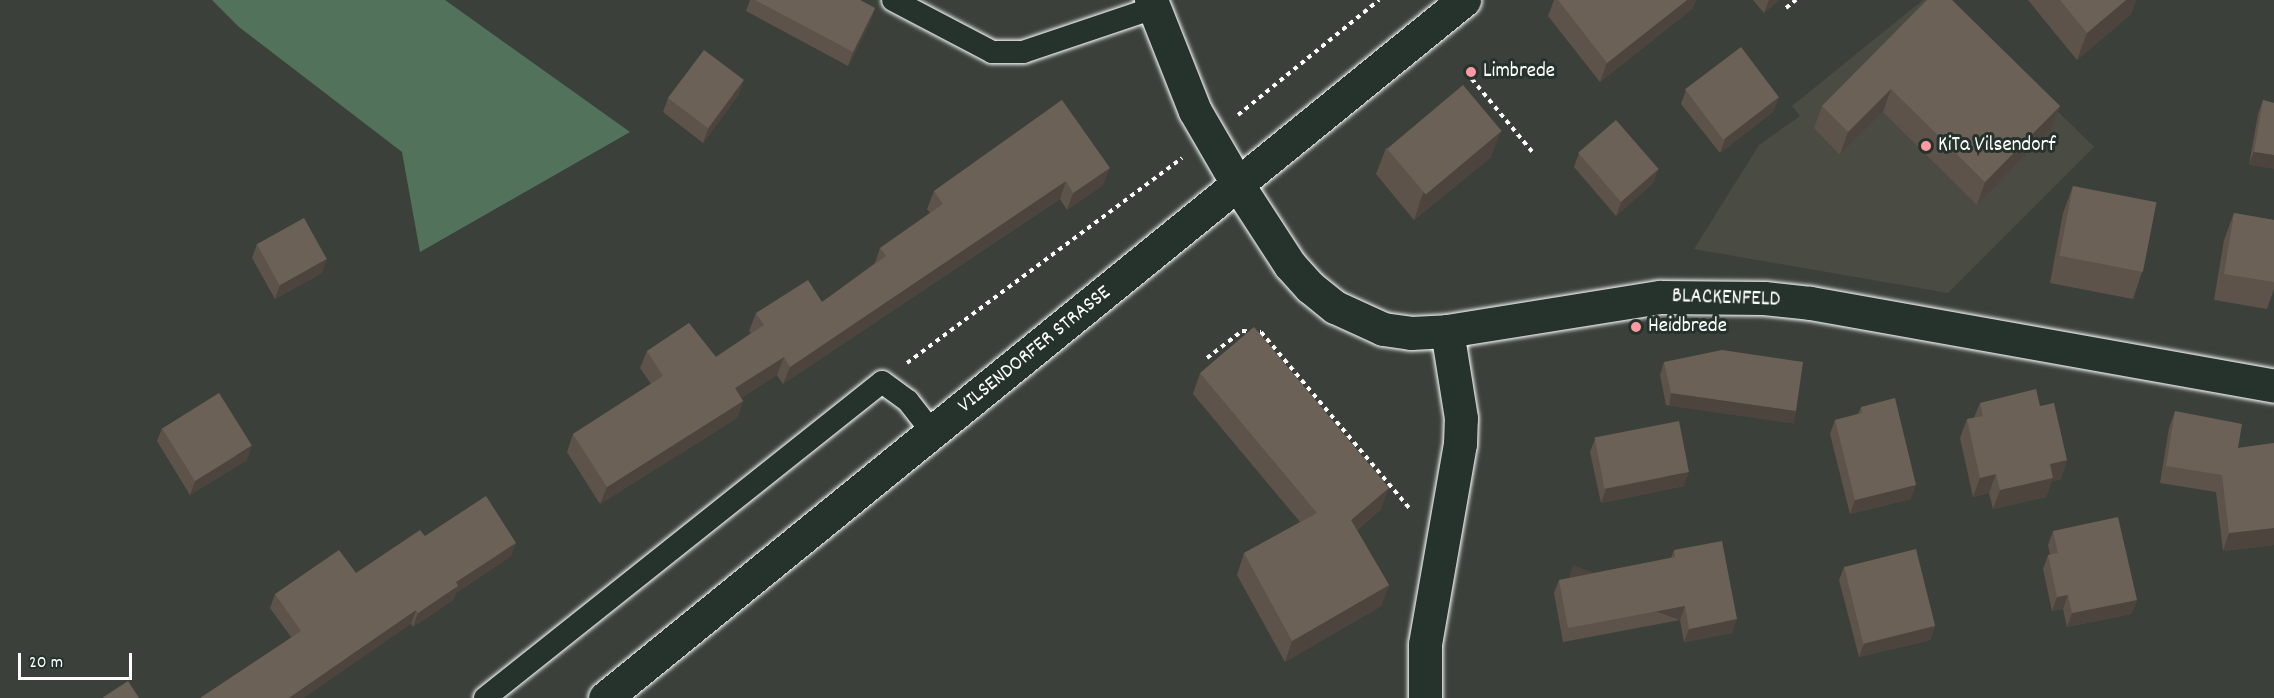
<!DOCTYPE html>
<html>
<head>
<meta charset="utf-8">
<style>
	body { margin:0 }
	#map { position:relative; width:2274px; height:698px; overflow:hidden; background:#3b413a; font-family:Dekko,sans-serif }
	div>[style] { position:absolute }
	.built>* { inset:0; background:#4a4b43 }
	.green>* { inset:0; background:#53725b }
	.path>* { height:4px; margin-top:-2px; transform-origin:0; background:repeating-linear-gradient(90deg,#fff 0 4.5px,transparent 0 9px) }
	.roads { filter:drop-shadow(0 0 2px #fff) drop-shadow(0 0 2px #fff) }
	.service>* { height:22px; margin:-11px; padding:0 11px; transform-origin:11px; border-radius:11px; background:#26332d }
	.minor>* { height:33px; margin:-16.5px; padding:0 16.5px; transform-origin:16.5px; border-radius:16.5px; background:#26332d }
	.tertiary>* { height:33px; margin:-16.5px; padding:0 16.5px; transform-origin:16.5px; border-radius:16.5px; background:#26332d }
	.secondary>* { height:33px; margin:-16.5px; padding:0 16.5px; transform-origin:16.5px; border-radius:16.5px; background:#26332d }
	.wall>* { inset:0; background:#5d534b }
	.shaded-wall>* { inset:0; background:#4c443d; transform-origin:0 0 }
	.building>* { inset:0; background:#6c6157; transform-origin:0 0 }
	.dots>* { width:16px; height:16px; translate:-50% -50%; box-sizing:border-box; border:3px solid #26332d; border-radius:50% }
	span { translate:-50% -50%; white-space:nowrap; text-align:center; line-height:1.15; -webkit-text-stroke:6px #26332d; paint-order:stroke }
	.poi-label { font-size:21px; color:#fff }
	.left { translate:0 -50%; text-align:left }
	.street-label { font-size:21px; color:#fff }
	.scale { position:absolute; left:18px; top:653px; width:114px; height:27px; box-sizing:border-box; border:3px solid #fff; border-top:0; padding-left:8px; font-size:18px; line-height:21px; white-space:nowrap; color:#fff; -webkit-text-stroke:4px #26332d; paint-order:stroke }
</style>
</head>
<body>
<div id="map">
	<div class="built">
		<div style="clip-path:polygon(1923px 0,1944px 0,2094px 147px,1948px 293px,1694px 249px,1759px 145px,1800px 116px,1792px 106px)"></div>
	</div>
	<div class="green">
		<div style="clip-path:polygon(212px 0,445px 0,630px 132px,420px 252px,402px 152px,239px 27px)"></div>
	</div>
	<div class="path">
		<div style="left:1786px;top:8px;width:13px;rotate:-39deg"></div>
		<div style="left:1466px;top:72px;width:107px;rotate:50.3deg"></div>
		<div style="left:1238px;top:115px;width:182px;rotate:-39.2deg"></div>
		<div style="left:1207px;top:358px;width:44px;rotate:-37.6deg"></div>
		<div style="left:1242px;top:331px;width:19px;rotate:3deg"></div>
		<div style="left:1261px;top:332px;width:233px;rotate:49.9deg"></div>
		<div style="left:907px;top:363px;width:343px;rotate:-36.7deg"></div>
	</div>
	<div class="roads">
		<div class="service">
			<div style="left:893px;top:0;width:112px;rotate:27.7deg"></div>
			<div style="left:992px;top:52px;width:31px"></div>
			<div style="left:1023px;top:52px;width:141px;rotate:-18.6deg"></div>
			<div style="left:485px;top:698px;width:507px;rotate:-38.52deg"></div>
			<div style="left:882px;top:382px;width:32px;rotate:36deg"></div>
			<div style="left:908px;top:401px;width:41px;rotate:52deg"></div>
		</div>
		<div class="minor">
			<div style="left:1151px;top:0;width:119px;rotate:68.4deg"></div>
			<div style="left:1195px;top:111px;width:86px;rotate:59.8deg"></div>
			<div style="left:1425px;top:698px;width:54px;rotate:-90deg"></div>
			<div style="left:1425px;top:644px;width:203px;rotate:-80.1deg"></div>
			<div style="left:1460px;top:444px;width:26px;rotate:-88deg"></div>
			<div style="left:1461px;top:418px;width:88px;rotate:-99.1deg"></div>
		</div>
		<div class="tertiary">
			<div style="left:1238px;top:185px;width:95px;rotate:57deg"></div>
			<div style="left:1290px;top:265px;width:30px;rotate:48deg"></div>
			<div style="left:1310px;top:287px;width:32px;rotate:39deg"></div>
			<div style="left:1335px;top:307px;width:53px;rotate:24.6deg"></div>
			<div style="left:1383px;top:329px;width:28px;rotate:8deg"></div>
			<div style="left:1411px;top:333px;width:36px;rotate:-3deg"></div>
			<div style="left:1447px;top:331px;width:216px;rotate:-9.1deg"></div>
			<div style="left:1660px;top:297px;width:104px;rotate:0.6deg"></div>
			<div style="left:1764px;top:298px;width:46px;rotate:6.2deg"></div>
			<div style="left:1810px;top:303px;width:471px;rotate:10.1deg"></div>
		</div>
		<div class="secondary">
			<div style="left:605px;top:698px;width:1107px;rotate:-39.1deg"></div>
		</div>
	</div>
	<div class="wall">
		<div style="clip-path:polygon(750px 0,860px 0,875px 8px,870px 22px,848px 66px,746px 11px)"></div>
		<div style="clip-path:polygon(1554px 0,1696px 0,1692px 9px,1600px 82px,1548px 16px)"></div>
		<div style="clip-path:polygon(1753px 0,1779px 0,1764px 13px)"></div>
		<div style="clip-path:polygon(1927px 0,2060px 106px,2052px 128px,1977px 205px,1883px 112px,1840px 155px,1814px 128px,1822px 106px)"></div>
		<div style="clip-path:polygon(2028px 0,2136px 0,2131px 14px,2077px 60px)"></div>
		<div style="clip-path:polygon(1686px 90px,1774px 111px,1720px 153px,1681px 104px)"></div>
		<div style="clip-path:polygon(739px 94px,703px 143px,663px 112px,668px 98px)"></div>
		<div style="clip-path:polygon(1062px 100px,1103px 185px,1067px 210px,1060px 199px,783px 384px,777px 375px,741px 398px,743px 401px,737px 418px,600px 504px,567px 452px,573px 434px,651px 384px,640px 368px,647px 351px,716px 357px,751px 333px,749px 331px,756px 313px,822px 302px,875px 263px,880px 248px,930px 213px,927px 209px,934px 191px)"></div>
		<div style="clip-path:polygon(2263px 100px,2274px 103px,2249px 165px,2258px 114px)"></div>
		<div style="clip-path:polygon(1386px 148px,1491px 157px,1414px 220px,1376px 174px)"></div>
		<div style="clip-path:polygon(1579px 153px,1658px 169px,1653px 183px,1616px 216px,1574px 167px)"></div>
		<div style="clip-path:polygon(2073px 186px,2142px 272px,2133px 299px,2050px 283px,2063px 213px)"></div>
		<div style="clip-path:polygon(2234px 213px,2274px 220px,2274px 289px,2267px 309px,2214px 300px,2224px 240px)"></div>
		<div style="clip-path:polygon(257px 244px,322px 273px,275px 299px,252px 258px)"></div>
		<div style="clip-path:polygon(1664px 362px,1796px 411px,1791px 423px,1666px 405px,1660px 375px)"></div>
		<div style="clip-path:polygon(1200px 373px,1381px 509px,1357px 530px,1389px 585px,1381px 606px,1285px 662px,1237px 575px,1244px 553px,1300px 522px,1193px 394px)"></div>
		<div style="clip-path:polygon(1980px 403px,2040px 406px,2067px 460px,2061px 479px,2052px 481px,2046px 497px,1993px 509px,1989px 493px,1973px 497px,1960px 438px,1967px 419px,1974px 418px)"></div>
		<div style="clip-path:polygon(1861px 407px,1911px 499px,1850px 514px,1830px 434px,1835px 420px,1858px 414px)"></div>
		<div style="clip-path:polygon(2175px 411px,2238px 448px,2274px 443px,2274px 545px,2223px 551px,2216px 492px,2160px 483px,2169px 428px)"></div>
		<div style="clip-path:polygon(162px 428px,247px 460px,190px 495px,157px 441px)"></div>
		<div style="clip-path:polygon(1595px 439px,1684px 486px,1601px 503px,1590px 452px)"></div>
		<div style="clip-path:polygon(2053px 531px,2137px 600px,2131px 614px,2067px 627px,2063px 609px,2052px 611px,2043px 569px,2048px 555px,2050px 555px,2048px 545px)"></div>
		<div style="clip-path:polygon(425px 536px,511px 556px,456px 593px,453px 600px,413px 627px,411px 624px,291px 637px,270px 608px,275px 594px,356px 573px)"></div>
		<div style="clip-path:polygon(1674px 550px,1732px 633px,1684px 642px,1680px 620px,1563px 642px,1554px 593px,1559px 580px,1671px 558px)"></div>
		<div style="clip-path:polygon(1844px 567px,1935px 626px,1930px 640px,1859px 657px,1839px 580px)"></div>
	</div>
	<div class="shaded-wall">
		<div style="clip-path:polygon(1687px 0,1696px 0,1692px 9px,1600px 82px,1607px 63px)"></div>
		<div style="clip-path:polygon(1769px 0,1779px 0,1764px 13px)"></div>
		<div style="clip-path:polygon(2126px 0,2136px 0,2131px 14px,2077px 60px,2087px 33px)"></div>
		<div style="clip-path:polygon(875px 8px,870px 22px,848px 66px,853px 52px)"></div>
		<div style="clip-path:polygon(744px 80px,739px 94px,703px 143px,708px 129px)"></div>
		<div style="clip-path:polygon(1891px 89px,1883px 112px,1840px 155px,1848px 132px)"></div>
		<div style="clip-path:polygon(1779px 97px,1774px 111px,1720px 153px,1725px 139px)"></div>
		<div style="clip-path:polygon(2060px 106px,2052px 128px,1977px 205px,1985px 182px)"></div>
		<div style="clip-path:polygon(1501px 131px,1491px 157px,1414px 220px,1423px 193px)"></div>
		<div style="clip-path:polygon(2254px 152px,2274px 155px,2274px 169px,2249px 165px)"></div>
		<div style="clip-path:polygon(1110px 168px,1103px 185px,1067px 210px,1073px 193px)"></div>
		<div style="clip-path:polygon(1658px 169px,1653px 183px,1616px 216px,1621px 202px)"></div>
		<div style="clip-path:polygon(1066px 181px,1060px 199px,783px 384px,790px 367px)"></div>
		<div style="clip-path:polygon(327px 259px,322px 273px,275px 299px,280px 285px)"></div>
		<div style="clip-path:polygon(784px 357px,777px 375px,729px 406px,735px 388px)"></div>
		<div style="left:1671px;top:393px;width:126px;height:13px;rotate:8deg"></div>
		<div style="clip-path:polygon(743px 401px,737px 418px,600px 504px,607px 487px)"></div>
		<div style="clip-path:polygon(252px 446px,247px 460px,190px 495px,195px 481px)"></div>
		<div style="clip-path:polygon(2067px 460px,2061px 479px,2052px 481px,2046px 497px,1993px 509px,2000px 490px,2050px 464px)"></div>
		<div style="clip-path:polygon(1689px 472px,1684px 486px,1601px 503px,1606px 489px)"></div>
		<div style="clip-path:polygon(1996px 474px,1989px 493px,1973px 497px,1980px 478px)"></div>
		<div style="clip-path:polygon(1916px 485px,1911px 499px,1850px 514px,1855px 500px)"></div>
		<div style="clip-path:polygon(1389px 488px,1381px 509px,1343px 541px,1351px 520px)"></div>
		<div style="clip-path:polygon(2274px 528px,2274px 545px,2223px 551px,2229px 533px)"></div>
		<div style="clip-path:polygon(516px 543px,511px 556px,456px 593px,453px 600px,413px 627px,418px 613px,456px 582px)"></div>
		<div style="clip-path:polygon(1389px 585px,1381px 606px,1285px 662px,1292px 641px)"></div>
		<div style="clip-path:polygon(2068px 595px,2063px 609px,2052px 611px,2057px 597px)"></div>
		<div style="clip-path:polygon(2137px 600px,2131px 614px,2067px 627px,2072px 613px)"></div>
		<div style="left:1685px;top:606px;width:15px;height:119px;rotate:110deg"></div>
		<div style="clip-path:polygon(416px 610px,411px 624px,304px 698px,289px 698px)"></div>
		<div style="clip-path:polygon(1737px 619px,1732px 633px,1684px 642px,1689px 629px)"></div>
		<div style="clip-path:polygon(1935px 626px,1930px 640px,1859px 657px,1864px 644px)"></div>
	</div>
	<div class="building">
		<div style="clip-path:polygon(755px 0,860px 0,875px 8px,853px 52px)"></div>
		<div style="clip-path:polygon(1558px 0,1687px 0,1607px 63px)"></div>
		<div style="clip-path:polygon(1927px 0,1952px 0,2060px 106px,1985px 182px,1891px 89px,1848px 132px,1822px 106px)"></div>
		<div style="clip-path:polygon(2060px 0,2126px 0,2087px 33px)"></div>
		<div style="left:1741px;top:47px;width:63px;height:70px;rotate:53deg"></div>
		<div style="left:704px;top:50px;width:50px;height:60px;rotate:37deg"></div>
		<div style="left:1463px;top:85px;width:60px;height:99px;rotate:50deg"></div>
		<div style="clip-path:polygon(1062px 100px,1110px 168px,1073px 193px,1066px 181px,790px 367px,784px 357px,735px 388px,743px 401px,607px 487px,573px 434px,663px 376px,647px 351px,689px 323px,716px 357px,764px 325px,756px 313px,808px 280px,822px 302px,886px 256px,880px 248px,943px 204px,934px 191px)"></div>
		<div style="clip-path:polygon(2263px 100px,2274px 103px,2274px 155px,2254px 152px)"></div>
		<div style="left:1616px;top:120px;width:65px;height:50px;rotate:49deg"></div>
		<div style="left:2073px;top:186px;width:85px;height:71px;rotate:11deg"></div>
		<div style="clip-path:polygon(2234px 213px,2274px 220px,2274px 282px,2224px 274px)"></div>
		<div style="left:304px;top:218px;width:47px;height:54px;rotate:61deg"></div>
		<div style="clip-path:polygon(1254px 327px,1389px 488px,1351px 520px,1389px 585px,1292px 641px,1244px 553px,1317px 513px,1200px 373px)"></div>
		<div style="clip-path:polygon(1722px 350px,1803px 362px,1796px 411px,1671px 393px,1664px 362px)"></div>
		<div style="clip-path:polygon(2036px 389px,2040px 406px,2054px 403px,2067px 460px,2050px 464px,2053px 478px,2000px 490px,1996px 474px,1980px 478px,1967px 419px,1983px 416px,1980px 403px)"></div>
		<div style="left:219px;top:393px;width:62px;height:67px;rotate:58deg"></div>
		<div style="clip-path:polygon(1895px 398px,1916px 485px,1855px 500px,1835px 420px,1862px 413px,1861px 407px)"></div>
		<div style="clip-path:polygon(2175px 411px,2242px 424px,2238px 448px,2274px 443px,2274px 528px,2229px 533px,2222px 475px,2166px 466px)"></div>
		<div style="left:1679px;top:421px;width:52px;height:86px;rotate:79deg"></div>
		<div style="clip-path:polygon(486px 496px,516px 543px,456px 582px,458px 586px,418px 613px,416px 610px,289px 698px,200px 698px,301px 631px,275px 594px,339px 550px,356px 573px,420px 530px,425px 536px)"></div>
		<div style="clip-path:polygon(2118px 517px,2137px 600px,2072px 613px,2068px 595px,2057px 597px,2048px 555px,2058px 553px,2053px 531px)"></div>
		<div style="clip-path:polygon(1722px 541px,1737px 619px,1689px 629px,1685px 606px,1568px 628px,1559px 580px,1675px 557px,1674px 550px)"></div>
		<div style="left:1916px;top:549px;width:79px;height:74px;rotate:76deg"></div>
		<div style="clip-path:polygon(128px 681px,139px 698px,102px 698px)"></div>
	</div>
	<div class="dots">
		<div style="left:1471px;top:72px;background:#ff9aa2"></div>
		<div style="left:1926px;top:146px;background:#ff9aa2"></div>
		<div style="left:1636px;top:327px;background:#ff9aa2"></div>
	</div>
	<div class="poi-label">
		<span class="left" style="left:1483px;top:72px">Limbrede</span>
		<span class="left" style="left:1938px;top:146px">KiTa Vilsendorf</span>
		<span class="left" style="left:1648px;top:327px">Heidbrede</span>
	</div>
	<div class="street-label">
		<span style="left:1726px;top:299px;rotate:2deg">BLACKENFELD</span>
		<span style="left:1035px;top:350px;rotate:-39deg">VILSENDORFER STRASSE</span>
	</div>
	<div class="scale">20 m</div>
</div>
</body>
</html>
